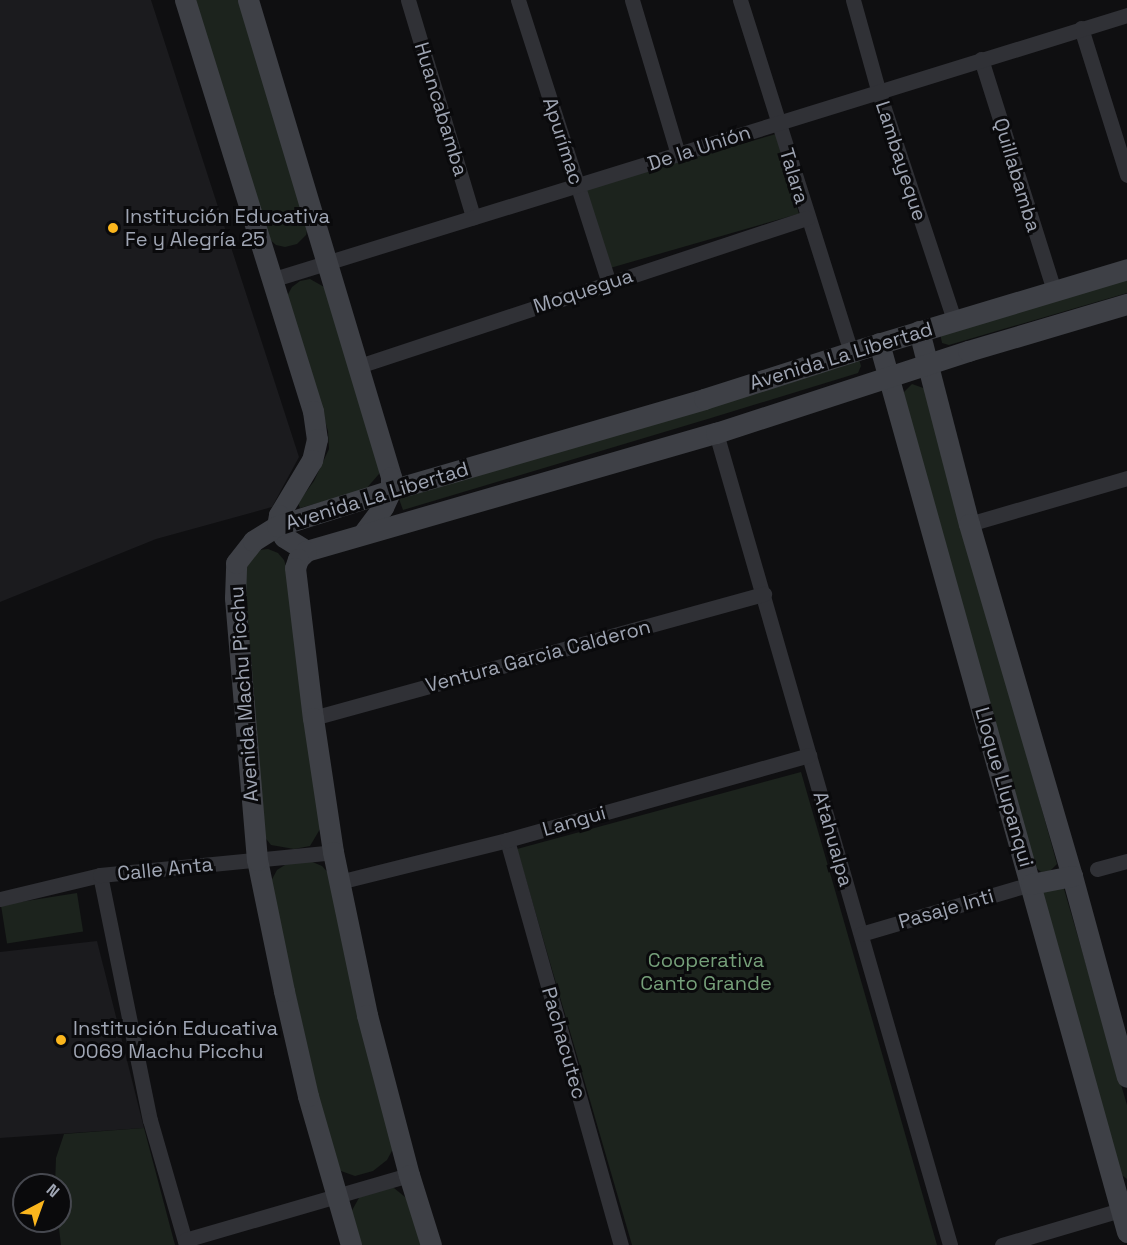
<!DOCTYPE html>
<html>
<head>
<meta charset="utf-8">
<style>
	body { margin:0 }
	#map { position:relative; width:1127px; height:1245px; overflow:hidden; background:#0f0f11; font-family:"Space Grotesk",sans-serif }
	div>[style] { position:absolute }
	.built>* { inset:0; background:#1b1b1e }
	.green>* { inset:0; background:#1c231d; transform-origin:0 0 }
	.street>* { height:15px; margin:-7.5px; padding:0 7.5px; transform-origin:7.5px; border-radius:7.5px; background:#303136 }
	.secondary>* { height:21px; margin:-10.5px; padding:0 10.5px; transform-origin:10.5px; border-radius:10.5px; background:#3e4046 }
	.dots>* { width:16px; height:16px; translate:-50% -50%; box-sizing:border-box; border:3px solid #0a0a0c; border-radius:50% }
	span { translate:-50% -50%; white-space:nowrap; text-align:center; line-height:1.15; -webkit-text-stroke:6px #0a0a0c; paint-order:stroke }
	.street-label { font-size:20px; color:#9fa5b3 }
	.poi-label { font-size:20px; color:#9fa5b3 }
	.left { translate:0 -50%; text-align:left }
	.park-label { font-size:20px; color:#759f79 }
	.north { position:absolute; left:12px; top:1173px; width:60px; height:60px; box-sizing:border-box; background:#0a0a0c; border:2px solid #46484f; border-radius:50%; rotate:41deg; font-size:16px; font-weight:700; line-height:24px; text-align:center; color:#9fa5b3 }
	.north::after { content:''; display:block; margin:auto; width:21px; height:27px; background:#fbb61d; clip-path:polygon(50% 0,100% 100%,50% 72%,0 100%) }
</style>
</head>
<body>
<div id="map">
	<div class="built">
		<div style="clip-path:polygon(0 0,151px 0,299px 457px,272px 507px,156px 539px,0 602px)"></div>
		<div style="clip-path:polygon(97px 941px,144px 1128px,0 1138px,0 952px)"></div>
	</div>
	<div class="green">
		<div style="clip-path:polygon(195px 0,239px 0,308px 226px,306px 235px,297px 244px,285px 247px,276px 245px,267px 237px)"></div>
		<div style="left:776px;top:134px;width:83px;height:199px;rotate:74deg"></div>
		<div style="clip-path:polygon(1127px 275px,1127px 293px,949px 345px,942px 343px,940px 333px)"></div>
		<div style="clip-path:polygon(310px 279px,326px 288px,381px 462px,379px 474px,365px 490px,300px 508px,298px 503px,314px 481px,329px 449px,328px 431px,287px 296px,292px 287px,300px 281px)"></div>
		<div style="clip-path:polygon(859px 359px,861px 366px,858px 373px,711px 418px,403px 510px,398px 496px)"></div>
		<div style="clip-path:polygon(912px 384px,926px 389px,1057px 864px,1050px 871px,1041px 872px,1033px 865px,900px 396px)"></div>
		<div style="clip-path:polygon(268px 549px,278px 553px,284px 560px,289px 575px,323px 824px,310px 846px,294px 849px,271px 845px,263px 835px,243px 567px,259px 550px)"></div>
		<div style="clip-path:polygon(801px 772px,937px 1245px,632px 1245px,517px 849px)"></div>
		<div style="clip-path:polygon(310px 861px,322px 866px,332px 877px,394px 1147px,387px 1160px,373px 1171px,355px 1176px,341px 1171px,333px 1160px,270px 883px,277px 870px,288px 863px)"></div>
		<div style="clip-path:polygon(1053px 885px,1064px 889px,1127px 1105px,1127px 1179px,1119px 1173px,1040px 895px)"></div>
		<div style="left:77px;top:893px;width:39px;height:77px;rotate:81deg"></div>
		<div style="clip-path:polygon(144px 1128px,175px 1245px,61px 1245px,58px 1221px,60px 1185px,55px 1185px,56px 1158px,64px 1134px)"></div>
		<div style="clip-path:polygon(382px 1188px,394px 1188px,410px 1201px,424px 1245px,360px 1245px,350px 1214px,360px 1196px)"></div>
	</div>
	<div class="street">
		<div style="left:408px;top:0;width:227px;rotate:73.3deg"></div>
		<div style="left:518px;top:0;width:297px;rotate:72.2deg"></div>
		<div style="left:632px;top:0;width:161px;rotate:73.4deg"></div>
		<div style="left:740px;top:0;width:369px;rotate:72.5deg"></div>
		<div style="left:853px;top:0;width:97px;rotate:74.4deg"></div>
		<div style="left:879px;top:93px;width:239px;rotate:71.7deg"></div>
		<div style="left:1081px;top:28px;width:154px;rotate:72.6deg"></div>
		<div style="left:981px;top:59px;width:243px;rotate:72.5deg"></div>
		<div style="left:271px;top:280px;width:896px;rotate:-17.2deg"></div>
		<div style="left:359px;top:366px;width:472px;rotate:-18.3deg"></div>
		<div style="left:716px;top:433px;width:845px;rotate:73.92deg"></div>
		<div style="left:969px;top:524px;width:165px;rotate:-16.2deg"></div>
		<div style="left:313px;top:718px;width:468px;rotate:-15.4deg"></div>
		<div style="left:507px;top:840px;width:421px;rotate:74.3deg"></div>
		<div style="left:1097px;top:869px;width:31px;rotate:-15deg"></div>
		<div style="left:100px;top:875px;width:250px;rotate:78.5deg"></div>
		<div style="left:150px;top:1120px;width:130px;rotate:73.9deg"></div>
		<div style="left:339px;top:882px;width:173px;rotate:-14deg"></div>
		<div style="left:507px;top:840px;width:314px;rotate:-15.7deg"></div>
		<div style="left:0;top:899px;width:103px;rotate:-13.5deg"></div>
		<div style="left:100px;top:875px;width:234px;rotate:-5.6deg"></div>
		<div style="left:861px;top:934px;width:177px;rotate:-16.4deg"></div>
		<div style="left:185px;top:1240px;width:233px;rotate:-16.2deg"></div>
		<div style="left:1002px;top:1245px;width:130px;rotate:-16.5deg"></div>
	</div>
	<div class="secondary">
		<div style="left:185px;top:0;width:430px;rotate:72.7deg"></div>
		<div style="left:313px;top:411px;width:28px;rotate:82deg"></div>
		<div style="left:317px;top:439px;width:22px;rotate:103deg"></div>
		<div style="left:312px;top:460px;width:64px;rotate:121deg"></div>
		<div style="left:279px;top:515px;width:11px;rotate:100deg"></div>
		<div style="left:248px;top:0;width:498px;rotate:73.3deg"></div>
		<div style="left:391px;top:477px;width:13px;rotate:90deg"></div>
		<div style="left:391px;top:490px;width:19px;rotate:115deg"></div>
		<div style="left:383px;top:507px;width:31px;rotate:127deg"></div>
		<div style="left:919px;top:331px;width:199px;rotate:75.5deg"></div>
		<div style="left:969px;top:524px;width:367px;rotate:73.7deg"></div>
		<div style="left:1072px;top:876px;width:208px;rotate:74.7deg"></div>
		<div style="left:879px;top:343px;width:923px;rotate:74.41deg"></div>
		<div style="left:277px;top:526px;width:13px;rotate:58deg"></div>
		<div style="left:284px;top:537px;width:26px;rotate:32deg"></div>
		<div style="left:306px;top:551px;width:427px;rotate:-16.1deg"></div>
		<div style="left:716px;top:433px;width:265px;rotate:-18deg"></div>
		<div style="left:968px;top:351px;width:166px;rotate:-16.5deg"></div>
		<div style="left:306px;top:551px;width:11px;rotate:135deg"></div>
		<div style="left:298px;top:559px;width:9px;rotate:108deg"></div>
		<div style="left:295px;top:568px;width:151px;rotate:83.2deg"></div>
		<div style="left:313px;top:718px;width:135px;rotate:81.5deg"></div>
		<div style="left:333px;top:852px;width:167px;rotate:78.2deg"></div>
		<div style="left:367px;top:1015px;width:165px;rotate:75.3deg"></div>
		<div style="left:409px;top:1175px;width:73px;rotate:72.6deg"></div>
		<div style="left:1031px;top:884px;width:42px;rotate:-11deg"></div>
		<div style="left:351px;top:1245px;width:155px;rotate:-106.1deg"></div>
		<div style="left:308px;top:1096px;width:108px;rotate:-102.9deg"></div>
		<div style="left:284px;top:991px;width:134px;rotate:-101.6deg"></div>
		<div style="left:257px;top:860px;width:263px;rotate:-94.8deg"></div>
		<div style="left:235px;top:598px;width:35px;rotate:-88deg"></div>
		<div style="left:236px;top:563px;width:28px;rotate:-52deg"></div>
		<div style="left:253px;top:541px;width:28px;rotate:-32deg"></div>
		<div style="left:277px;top:526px;width:120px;rotate:-17.5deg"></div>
		<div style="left:391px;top:490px;width:326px;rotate:-16.2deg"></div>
		<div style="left:704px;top:399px;width:154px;rotate:-17.7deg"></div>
		<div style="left:851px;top:352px;width:288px;rotate:-16.7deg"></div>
	</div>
	<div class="dots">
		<div style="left:113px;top:228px;background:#fbb61d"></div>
		<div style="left:61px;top:1040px;background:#fbb61d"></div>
	</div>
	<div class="street-label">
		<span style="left:441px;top:109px;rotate:73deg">Huancabamba</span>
		<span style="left:563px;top:141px;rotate:72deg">Apurímac</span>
		<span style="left:699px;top:148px;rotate:-18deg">De la Unión</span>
		<span style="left:901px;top:161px;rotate:72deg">Lambayeque</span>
		<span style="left:1017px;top:175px;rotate:73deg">Quillabamba</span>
		<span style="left:794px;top:176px;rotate:73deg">Talara</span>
		<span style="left:583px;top:291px;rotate:-18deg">Moquegua</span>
		<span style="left:841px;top:356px;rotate:-17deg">Avenida La Libertad</span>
		<span style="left:377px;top:496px;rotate:-17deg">Avenida La Libertad</span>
		<span style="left:538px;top:656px;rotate:-15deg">Ventura Garcia Calderon</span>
		<span style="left:244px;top:694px;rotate:-94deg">Avenida Machu Picchu</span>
		<span style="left:1004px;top:787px;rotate:74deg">Lloque Llupanqui</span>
		<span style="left:574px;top:821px;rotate:-16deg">Langui</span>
		<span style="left:833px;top:839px;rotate:74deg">Atahualpa</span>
		<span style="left:165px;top:869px;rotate:-6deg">Calle Anta</span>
		<span style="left:946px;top:909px;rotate:-16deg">Pasaje Inti</span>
		<span style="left:564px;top:1043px;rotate:74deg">Pachacutec</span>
	</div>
	<div class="poi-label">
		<span class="left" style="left:125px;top:228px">Institución Educativa<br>Fe y Alegría 25</span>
		<span class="left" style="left:73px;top:1040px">Institución Educativa<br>0069 Machu Picchu</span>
	</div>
	<div class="park-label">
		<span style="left:706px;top:972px">Cooperativa<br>Canto Grande</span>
	</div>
	<div class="north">N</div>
</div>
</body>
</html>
